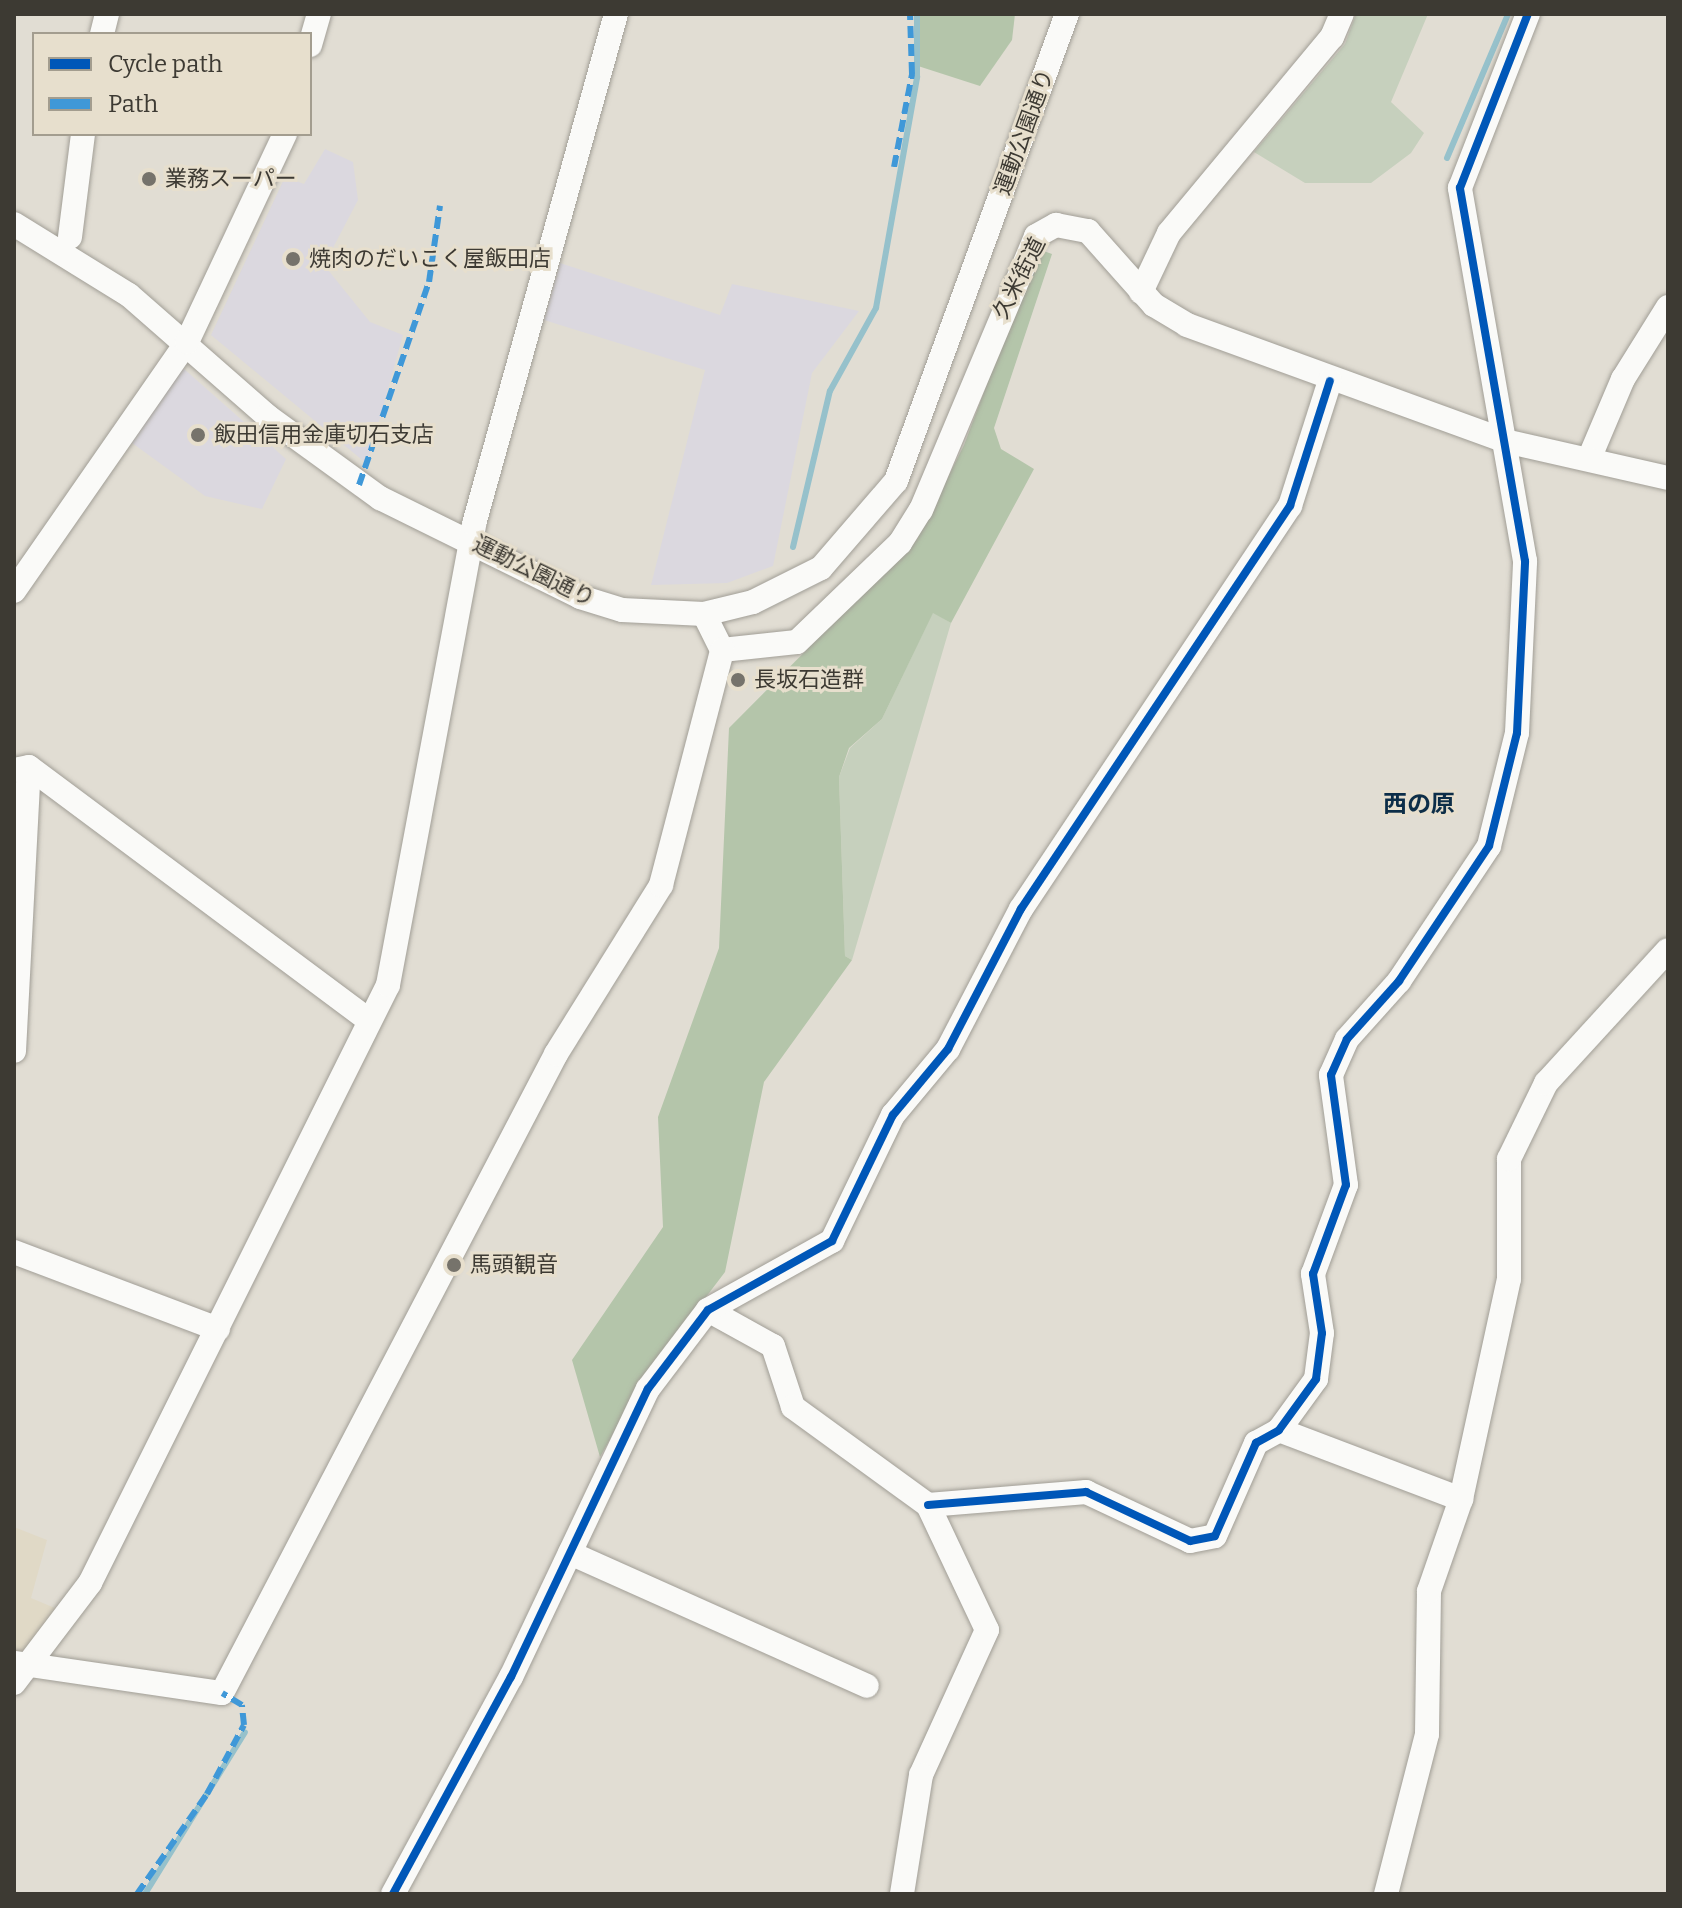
<!DOCTYPE html>
<html>
<head>
<meta charset="utf-8">
<style>
	body { margin:0 }
	#map { position:relative; width:1682px; height:1908px; overflow:hidden; background:#e1ddd3; font-family:Bitter,"Noto Sans JP",serif }
	div>[style] { position:absolute }
	.commercial>* { inset:0; background:#dbd8df }
	.built>* { inset:0; background:#e0d9c6 }
	.green>* { inset:0; background:#c6d0bd }
	.forest>* { inset:0; background:#b4c5aa }
	.stream>* { height:6px; margin:-3px; padding:0 3px; transform-origin:3px; border-radius:3px; background:#96c1cb }
	.roads { filter:drop-shadow(0 0 2px #a19e96) drop-shadow(0 0 2px #a19e96) }
	.minor>* { height:24px; margin:-12px; padding:0 12px; transform-origin:12px; border-radius:12px; background:#fafaf8 }
	.quiet>* { height:6px; margin-top:-3px; transform-origin:0; background:repeating-linear-gradient(90deg,#3f98d8 0 12px,transparent 0 18px) }
	.cycleway>* { height:8px; margin:-4px; padding:0 4px; transform-origin:4px; border-radius:4px; background:#0057b8 }
	.dots>* { width:22px; height:22px; translate:-50% -50%; box-sizing:border-box; border:4px solid #e7dfcd; border-radius:50% }
	span { translate:-50% -50%; white-space:nowrap; text-align:center; line-height:1.15; -webkit-text-stroke:6px #e7dfcd; paint-order:stroke }
	.street-label { font-size:22px; color:#3d3a33 }
	.poi-label { font-size:22px; color:#3d3a33 }
	.left { translate:0 -50%; text-align:left }
	.neighbourhood-label { font-size:24px; color:#0d2e48; font-weight:700 }
	.frame { position:absolute; inset:0; border:16px solid #3d3a33; pointer-events:none }
	.legend { position:absolute; left:32px; top:32px; width:280px; height:104px; box-sizing:border-box; background:#e7dfcd; border:2px solid #a39d8f; margin:0; padding:10px 14px; list-style:none; font-size:24px; color:#3d3a33 }
	.legend li { display:flex; align-items:center; gap:16px; height:40px }
	.legend b { width:40px; border:2px solid #a39d8f }
</style>
</head>
<body>
<div id="map">
	<div class="commercial">
		<div style="clip-path:polygon(325px 149px,353px 162px,358px 200px,324px 265px,370px 322px,403px 335px,367px 464px,211px 335px,285px 177px,304px 184px)"></div>
		<div style="clip-path:polygon(560px 263px,720px 315px,732px 284px,859px 311px,812px 373px,773px 566px,727px 583px,651px 585px,705px 370px,544px 320px)"></div>
		<div style="clip-path:polygon(183px 368px,286px 459px,262px 509px,205px 496px,128px 440px)"></div>
	</div>
	<div class="built">
		<div style="clip-path:polygon(14px 1527px,47px 1540px,31px 1598px,62px 1611px,26px 1661px,14px 1658px)"></div>
	</div>
	<div class="green">
		<div style="clip-path:polygon(1356px 14px,1428px 14px,1391px 102px,1424px 133px,1411px 153px,1371px 183px,1305px 183px,1254px 152px,1345px 44px)"></div>
		<div style="clip-path:polygon(933px 612px,951px 623px,852px 960px,845px 956px,839px 777px,850px 748px,882px 719px)"></div>
	</div>
	<div class="forest">
		<div style="clip-path:polygon(917px 14px,1015px 14px,1012px 40px,980px 86px,918px 66px)"></div>
		<div style="clip-path:polygon(1038px 249px,1052px 254px,994px 428px,1001px 449px,1034px 469px,951px 623px,933px 613px,882px 719px,849px 748px,839px 777px,845px 956px,852px 960px,764px 1082px,725px 1272px,646px 1376px,600px 1457px,572px 1360px,663px 1227px,658px 1117px,719px 948px,729px 728px,917px 539px,964px 445px)"></div>
	</div>
	<div class="stream">
		<div style="left:1447px;top:158px;width:156px;rotate:-67deg"></div>
		<div style="left:793px;top:547px;width:160px;rotate:-76.7deg"></div>
		<div style="left:830px;top:391px;width:95px;rotate:-61deg"></div>
		<div style="left:876px;top:308px;width:235px;rotate:-79.9deg"></div>
		<div style="left:917px;top:77px;width:63px;rotate:-90deg"></div>
		<div style="left:145px;top:1894px;width:190px;rotate:-58.3deg"></div>
	</div>
	<div class="roads">
		<div class="minor">
			<div style="left:102px;top:34px;width:21px;rotate:-76deg"></div>
			<div style="left:310px;top:45px;width:32px;rotate:-74deg"></div>
			<div style="left:14px;top:224px;width:135px;rotate:31.7deg"></div>
			<div style="left:129px;top:295px;width:184px;rotate:41.2deg"></div>
			<div style="left:267px;top:416px;width:140px;rotate:36deg"></div>
			<div style="left:380px;top:498px;width:223px;rotate:26.3deg"></div>
			<div style="left:580px;top:597px;width:44px;rotate:17.2deg"></div>
			<div style="left:622px;top:610px;width:82px;rotate:2.8deg"></div>
			<div style="left:704px;top:614px;width:50px;rotate:-13.8deg"></div>
			<div style="left:753px;top:602px;width:76px;rotate:-26.6deg"></div>
			<div style="left:821px;top:568px;width:115px;rotate:-49.2deg"></div>
			<div style="left:896px;top:481px;width:497px;rotate:-69.9deg"></div>
			<div style="left:70px;top:237px;width:104px;rotate:-82.8deg"></div>
			<div style="left:1141px;top:292px;width:65px;rotate:-64.6deg"></div>
			<div style="left:1169px;top:233px;width:255px;rotate:-50.3deg"></div>
			<div style="left:1332px;top:37px;width:25px;rotate:-67deg"></div>
			<div style="left:1589px;top:459px;width:87px;rotate:-67deg"></div>
			<div style="left:1623px;top:379px;width:85px;rotate:-58deg"></div>
			<div style="left:14px;top:591px;width:303px;rotate:-55.2deg"></div>
			<div style="left:187px;top:342px;width:230px;rotate:-64.8deg"></div>
			<div style="left:704px;top:614px;width:40px;rotate:63.4deg"></div>
			<div style="left:722px;top:650px;width:75px;rotate:-6.1deg"></div>
			<div style="left:797px;top:642px;width:143px;rotate:-43.9deg"></div>
			<div style="left:900px;top:543px;width:39px;rotate:-58deg"></div>
			<div style="left:921px;top:510px;width:297px;rotate:-67.2deg"></div>
			<div style="left:1036px;top:236px;width:23px;rotate:-29deg"></div>
			<div style="left:1056px;top:225px;width:33px;rotate:11deg"></div>
			<div style="left:1088px;top:231px;width:99px;rotate:48.3deg"></div>
			<div style="left:1154px;top:305px;width:39px;rotate:31deg"></div>
			<div style="left:1187px;top:325px;width:338px;rotate:20deg"></div>
			<div style="left:1505px;top:441px;width:167px;rotate:12.8deg"></div>
			<div style="left:14px;top:770px;width:15px;rotate:-11deg"></div>
			<div style="left:29px;top:767px;width:424px;rotate:36.7deg"></div>
			<div style="left:14px;top:1051px;width:284px;rotate:-87deg"></div>
			<div style="left:14px;top:1252px;width:218px;rotate:20.7deg"></div>
			<div style="left:708px;top:1310px;width:74px;rotate:29deg"></div>
			<div style="left:773px;top:1346px;width:64px;rotate:71.8deg"></div>
			<div style="left:793px;top:1407px;width:167px;rotate:36deg"></div>
			<div style="left:928px;top:1505px;width:138px;rotate:64.7deg"></div>
			<div style="left:987px;top:1630px;width:159px;rotate:114.5deg"></div>
			<div style="left:921px;top:1775px;width:121px;rotate:99.1deg"></div>
			<div style="left:1279px;top:1430px;width:195px;rotate:20.8deg"></div>
			<div style="left:928px;top:1505px;width:159px;rotate:-4.7deg"></div>
			<div style="left:1086px;top:1492px;width:115px;rotate:25.2deg"></div>
			<div style="left:1190px;top:1541px;width:25px;rotate:-11deg"></div>
			<div style="left:1215px;top:1536px;width:102px;rotate:-66.2deg"></div>
			<div style="left:1256px;top:1443px;width:26px;rotate:-29deg"></div>
			<div style="left:1279px;top:1430px;width:63px;rotate:-54deg"></div>
			<div style="left:1316px;top:1379px;width:46px;rotate:-82.6deg"></div>
			<div style="left:1322px;top:1333px;width:60px;rotate:-98.7deg"></div>
			<div style="left:1313px;top:1274px;width:95px;rotate:-69.7deg"></div>
			<div style="left:1346px;top:1185px;width:111px;rotate:-97.8deg"></div>
			<div style="left:1331px;top:1075px;width:39px;rotate:-66deg"></div>
			<div style="left:1347px;top:1039px;width:78px;rotate:-48.1deg"></div>
			<div style="left:1399px;top:981px;width:162px;rotate:-56.3deg"></div>
			<div style="left:1489px;top:846px;width:116px;rotate:-76.1deg"></div>
			<div style="left:1517px;top:733px;width:172px;rotate:-87.3deg"></div>
			<div style="left:1525px;top:561px;width:379px;rotate:-99.9deg"></div>
			<div style="left:1460px;top:188px;width:187px;rotate:-68.7deg"></div>
			<div style="left:570px;top:1553px;width:325px;rotate:24.1deg"></div>
			<div style="left:16px;top:1663px;width:208px;rotate:8.3deg"></div>
			<div style="left:222px;top:1693px;width:721px;rotate:-62.4deg"></div>
			<div style="left:556px;top:1054px;width:199px;rotate:-58.1deg"></div>
			<div style="left:661px;top:885px;width:243px;rotate:-75.4deg"></div>
			<div style="left:14px;top:1683px;width:126px;rotate:-52.8deg"></div>
			<div style="left:90px;top:1583px;width:668px;rotate:-63.51deg"></div>
			<div style="left:388px;top:985px;width:469px;rotate:-79.4deg"></div>
			<div style="left:474px;top:524px;width:529px;rotate:-74.44deg"></div>
			<div style="left:393px;top:1894px;width:247px;rotate:-61.5deg"></div>
			<div style="left:511px;top:1677px;width:319px;rotate:-64.6deg"></div>
			<div style="left:648px;top:1389px;width:99px;rotate:-52.8deg"></div>
			<div style="left:708px;top:1310px;width:142px;rotate:-29.1deg"></div>
			<div style="left:832px;top:1241px;width:140px;rotate:-64.2deg"></div>
			<div style="left:893px;top:1115px;width:86px;rotate:-50.2deg"></div>
			<div style="left:948px;top:1049px;width:158px;rotate:-62.5deg"></div>
			<div style="left:1021px;top:909px;width:485px;rotate:-56.3deg"></div>
			<div style="left:1290px;top:506px;width:131px;rotate:-72.3deg"></div>
			<div style="left:1386px;top:1894px;width:165px;rotate:-75.6deg"></div>
			<div style="left:1427px;top:1734px;width:143px;rotate:-89.2deg"></div>
			<div style="left:1429px;top:1591px;width:97px;rotate:-70.8deg"></div>
			<div style="left:1461px;top:1499px;width:225px;rotate:-77.7deg"></div>
			<div style="left:1509px;top:1279px;width:120px;rotate:-90deg"></div>
			<div style="left:1509px;top:1159px;width:85px;rotate:-64deg"></div>
			<div style="left:1546px;top:1083px;width:180px;rotate:-47.5deg"></div>
		</div>
	</div>
	<div class="quiet">
		<div style="left:433px;top:15px;width:1px;rotate:-90deg"></div>
		<div style="left:894px;top:167px;width:95px;rotate:-79deg"></div>
		<div style="left:912px;top:74px;width:60px;rotate:-91.9deg"></div>
		<div style="left:359px;top:485px;width:215px;rotate:-71deg"></div>
		<div style="left:429px;top:282px;width:77px;rotate:-81.8deg"></div>
		<div style="left:137px;top:1894px;width:122px;rotate:-55deg"></div>
		<div style="left:207px;top:1794px;width:78px;rotate:-61.8deg"></div>
		<div style="left:244px;top:1725px;width:20px;rotate:-96deg"></div>
		<div style="left:242px;top:1705px;width:23px;rotate:-149deg"></div>
	</div>
	<div class="cycleway">
		<div style="left:928px;top:1505px;width:159px;rotate:-4.7deg"></div>
		<div style="left:1086px;top:1492px;width:115px;rotate:25.2deg"></div>
		<div style="left:1190px;top:1541px;width:25px;rotate:-11deg"></div>
		<div style="left:1215px;top:1536px;width:102px;rotate:-66.2deg"></div>
		<div style="left:1256px;top:1443px;width:26px;rotate:-29deg"></div>
		<div style="left:1279px;top:1430px;width:63px;rotate:-54deg"></div>
		<div style="left:1316px;top:1379px;width:46px;rotate:-82.6deg"></div>
		<div style="left:1322px;top:1333px;width:60px;rotate:-98.7deg"></div>
		<div style="left:1313px;top:1274px;width:95px;rotate:-69.7deg"></div>
		<div style="left:1346px;top:1185px;width:111px;rotate:-97.8deg"></div>
		<div style="left:1331px;top:1075px;width:39px;rotate:-66deg"></div>
		<div style="left:1347px;top:1039px;width:78px;rotate:-48.1deg"></div>
		<div style="left:1399px;top:981px;width:162px;rotate:-56.3deg"></div>
		<div style="left:1489px;top:846px;width:116px;rotate:-76.1deg"></div>
		<div style="left:1517px;top:733px;width:172px;rotate:-87.3deg"></div>
		<div style="left:1525px;top:561px;width:379px;rotate:-99.9deg"></div>
		<div style="left:1460px;top:188px;width:187px;rotate:-68.7deg"></div>
		<div style="left:393px;top:1894px;width:247px;rotate:-61.5deg"></div>
		<div style="left:511px;top:1677px;width:319px;rotate:-64.6deg"></div>
		<div style="left:648px;top:1389px;width:99px;rotate:-52.8deg"></div>
		<div style="left:708px;top:1310px;width:142px;rotate:-29.1deg"></div>
		<div style="left:832px;top:1241px;width:140px;rotate:-64.2deg"></div>
		<div style="left:893px;top:1115px;width:86px;rotate:-50.2deg"></div>
		<div style="left:948px;top:1049px;width:158px;rotate:-62.5deg"></div>
		<div style="left:1021px;top:909px;width:485px;rotate:-56.3deg"></div>
		<div style="left:1290px;top:506px;width:131px;rotate:-72.3deg"></div>
	</div>
	<div class="dots">
		<div style="left:149px;top:179px;background:#76736b"></div>
		<div style="left:293px;top:259px;background:#76736b"></div>
		<div style="left:198px;top:435px;background:#76736b"></div>
		<div style="left:738px;top:680px;background:#76736b"></div>
		<div style="left:454px;top:1265px;background:#76736b"></div>
	</div>
	<div class="street-label">
		<span style="left:1024px;top:132px;rotate:-70deg">運動公園通り</span>
		<span style="left:1019px;top:278px;rotate:-63deg">久米街道</span>
		<span style="left:534px;top:571px;rotate:26deg">運動公園通り</span>
	</div>
	<div class="poi-label">
		<span class="left" style="left:165px;top:179px">業務スーパー</span>
		<span class="left" style="left:309px;top:259px">焼肉のだいこく屋飯田店</span>
		<span class="left" style="left:214px;top:435px">飯田信用金庫切石支店</span>
		<span class="left" style="left:754px;top:680px">長坂石造群</span>
		<span class="left" style="left:470px;top:1265px">馬頭観音</span>
	</div>
	<div class="neighbourhood-label">
		<span style="left:1419px;top:805px">西の原</span>
	</div>
	<div class="frame"></div>
	<ul class="legend">
	<li><b style="height:10px;background:#0057b8"></b>Cycle path</li>
	<li><b style="height:10px;background:#3f98d8"></b>Path</li>
	</ul>
</div>
</body>
</html>
